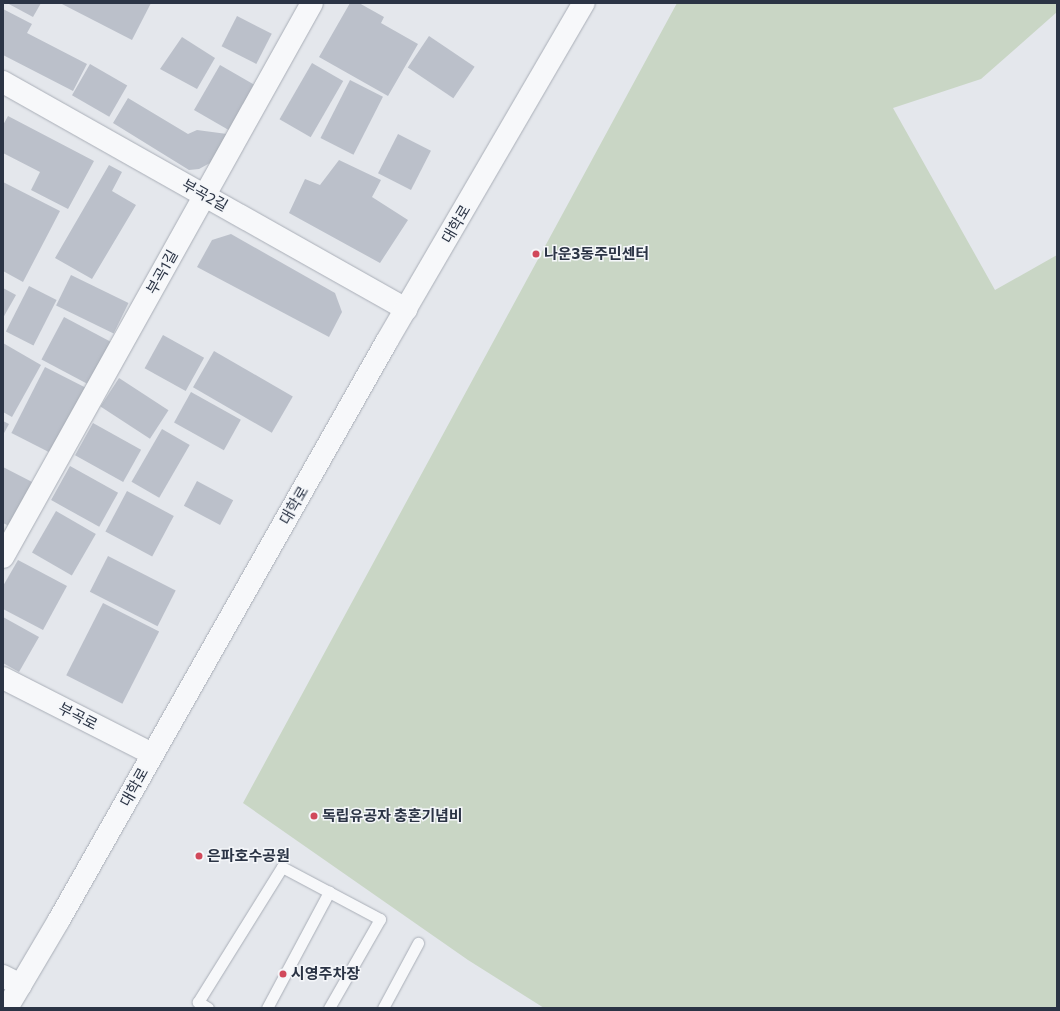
<!DOCTYPE html>
<html>
<head>
<meta charset="utf-8">
<style>
	body { margin:0 }
	#map { position:relative; width:1060px; height:1011px; overflow:hidden; background:#e4e7ec; font-family:Commissioner,"Noto Sans KR",sans-serif }
	div>[style] { position:absolute }
	.green>* { inset:0; background:#c9d6c5 }
	.building>* { inset:0; background:#bbc0ca; transform-origin:0 0 }
	.roads { filter:drop-shadow(0 0 1px #a9aeb7) drop-shadow(0 0 1px #a9aeb7) }
	.service>* { height:11px; margin:-5.5px; padding:0 5.5px; transform-origin:5.5px; border-radius:5.5px; background:#f7f8fa }
	.minor>* { height:22px; margin:-11px; padding:0 11px; transform-origin:11px; border-radius:11px; background:#f7f8fa }
	.tertiary>* { height:22px; margin:-11px; padding:0 11px; transform-origin:11px; border-radius:11px; background:#f7f8fa }
	.dots>* { width:11px; height:11px; translate:-50% -50%; box-sizing:border-box; border:2px solid #f4f6f9; border-radius:50% }
	span { translate:-50% -50%; white-space:nowrap; text-align:center; line-height:1.15; -webkit-text-stroke:3px #f4f6f9; paint-order:stroke }
	.street-label { font-size:15px; color:#2b3445 }
	.poi-label { font-size:15px; color:#2b3445; font-weight:700 }
	.left { translate:0 -50%; text-align:left }
	.frame { position:absolute; inset:0; border:4px solid #2b3445; pointer-events:none }
</style>
</head>
<body>
<div id="map">
	<div class="green">
		<div style="clip-path:polygon(677px 3px,1057px 3px,1057px 12px,981px 79px,893px 108px,995px 290px,1057px 255px,1057px 1008px,544px 1008px,468px 960px,243px 803px)"></div>
	</div>
	<div class="building">
		<div style="clip-path:polygon(7px 3px,41px 3px,33px 17px)"></div>
		<div style="clip-path:polygon(60px 3px,151px 3px,132px 40px)"></div>
		<div style="clip-path:polygon(350px 3px,359px 3px,384px 17px,381px 23px,418px 44px,388px 96px,319px 57px)"></div>
		<div style="clip-path:polygon(3px 9px,32px 24px,27px 33px,87px 64px,73px 91px,3px 55px)"></div>
		<div style="left:237px;top:16px;width:39px;height:34px;rotate:27deg"></div>
		<div style="left:429px;top:36px;width:55px;height:38px;rotate:34deg"></div>
		<div style="clip-path:polygon(182px 37px,215px 58px,197px 89px,160px 69px)"></div>
		<div style="left:312px;top:63px;width:36px;height:65px;rotate:30deg"></div>
		<div style="left:90px;top:64px;width:43px;height:36px;rotate:30deg"></div>
		<div style="left:220px;top:65px;width:42px;height:52px;rotate:30deg"></div>
		<div style="left:350px;top:80px;width:37px;height:65px;rotate:27deg"></div>
		<div style="clip-path:polygon(128px 98px,188px 134px,197px 130px,227px 134px,210px 163px,199px 169px,189px 170px,113px 123px)"></div>
		<div style="clip-path:polygon(8px 116px,94px 161px,68px 209px,31px 190px,40px 172px,3px 153px,3px 125px)"></div>
		<div style="left:398px;top:134px;width:37px;height:44px;rotate:27deg"></div>
		<div style="clip-path:polygon(339px 160px,381px 180px,372px 197px,408px 220px,380px 263px,289px 213px,305px 179px,320px 185px)"></div>
		<div style="clip-path:polygon(109px 165px,122px 172px,112px 191px,136px 205px,92px 279px,55px 258px)"></div>
		<div style="clip-path:polygon(3px 182px,60px 211px,23px 282px,3px 271px)"></div>
		<div style="clip-path:polygon(231px 234px,335px 293px,342px 312px,329px 337px,197px 267px,212px 240px)"></div>
		<div style="left:71px;top:275px;width:64px;height:34px;rotate:26deg"></div>
		<div style="left:29px;top:286px;width:31px;height:51px;rotate:27deg"></div>
		<div style="clip-path:polygon(3px 288px,16px 295px,3px 318px)"></div>
		<div style="left:64px;top:317px;width:55px;height:48px;rotate:28deg"></div>
		<div style="left:163px;top:335px;width:47px;height:38px;rotate:29deg"></div>
		<div style="clip-path:polygon(3px 343px,41px 365px,12px 417px,3px 412px)"></div>
		<div style="left:214px;top:351px;width:91px;height:42px;rotate:30deg"></div>
		<div style="left:45px;top:367px;width:48px;height:74px;rotate:27deg"></div>
		<div style="left:119px;top:378px;width:59px;height:34px;rotate:33deg"></div>
		<div style="left:191px;top:392px;width:57px;height:35px;rotate:29deg"></div>
		<div style="clip-path:polygon(3px 421px,9px 424px,3px 435px)"></div>
		<div style="left:93px;top:423px;width:55px;height:37px;rotate:29deg"></div>
		<div style="left:162px;top:429px;width:32px;height:61px;rotate:30deg"></div>
		<div style="left:70px;top:466px;width:55px;height:39px;rotate:29deg"></div>
		<div style="clip-path:polygon(3px 467px,36px 484px,13px 528px,3px 523px)"></div>
		<div style="left:197px;top:481px;width:41px;height:28px;rotate:28deg"></div>
		<div style="left:127px;top:491px;width:53px;height:46px;rotate:28deg"></div>
		<div style="left:56px;top:511px;width:46px;height:48px;rotate:30deg"></div>
		<div style="left:108px;top:556px;width:76px;height:40px;rotate:27deg"></div>
		<div style="clip-path:polygon(18px 560px,67px 586px,43px 630px,3px 609px,3px 586px)"></div>
		<div style="left:103px;top:603px;width:63px;height:81px;rotate:27deg"></div>
		<div style="clip-path:polygon(3px 617px,39px 637px,19px 672px,3px 663px)"></div>
	</div>
	<div class="roads">
		<div class="service">
			<div style="left:208px;top:1008px;width:12px;rotate:-149deg"></div>
			<div style="left:198px;top:1002px;width:159px;rotate:-58.1deg"></div>
			<div style="left:282px;top:867px;width:111px;rotate:28deg"></div>
			<div style="left:380px;top:919px;width:103px;rotate:119.8deg"></div>
			<div style="left:267px;top:1008px;width:132px;rotate:-61.9deg"></div>
			<div style="left:383px;top:1008px;width:74px;rotate:-61.7deg"></div>
		</div>
		<div class="minor">
			<div style="left:3px;top:82px;width:463px;rotate:29.4deg"></div>
			<div style="left:3px;top:557px;width:634px;rotate:-60.85deg"></div>
			<div style="left:3px;top:976px;width:20px;rotate:27deg"></div>
		</div>
		<div class="tertiary">
			<div style="left:3px;top:678px;width:167px;rotate:27deg"></div>
			<div style="left:7px;top:1008px;width:102px;rotate:-59.4deg"></div>
			<div style="left:59px;top:920px;width:665px;rotate:-60.47deg"></div>
			<div style="left:387px;top:341px;width:391px;rotate:-59.8deg"></div>
		</div>
	</div>
	<div class="dots">
		<div style="left:536px;top:254px;background:#d1495b"></div>
		<div style="left:314px;top:816px;background:#d1495b"></div>
		<div style="left:199px;top:856px;background:#d1495b"></div>
		<div style="left:283px;top:974px;background:#d1495b"></div>
	</div>
	<div class="street-label">
		<span style="left:205px;top:195px;rotate:29deg">부곡2길</span>
		<span style="left:456px;top:224px;rotate:-60deg">대학로</span>
		<span style="left:162px;top:272px;rotate:-61deg">부곡1길</span>
		<span style="left:294px;top:505px;rotate:-60deg">대학로</span>
		<span style="left:78px;top:716px;rotate:27deg">부곡로</span>
		<span style="left:134px;top:787px;rotate:-61deg">대학로</span>
	</div>
	<div class="poi-label">
		<span class="left" style="left:544px;top:254px">나운3동주민센터</span>
		<span class="left" style="left:322px;top:816px">독립유공자 충혼기념비</span>
		<span class="left" style="left:207px;top:856px">은파호수공원</span>
		<span class="left" style="left:291px;top:974px">시영주차장</span>
	</div>
	<div class="frame"></div>
</div>
</body>
</html>
